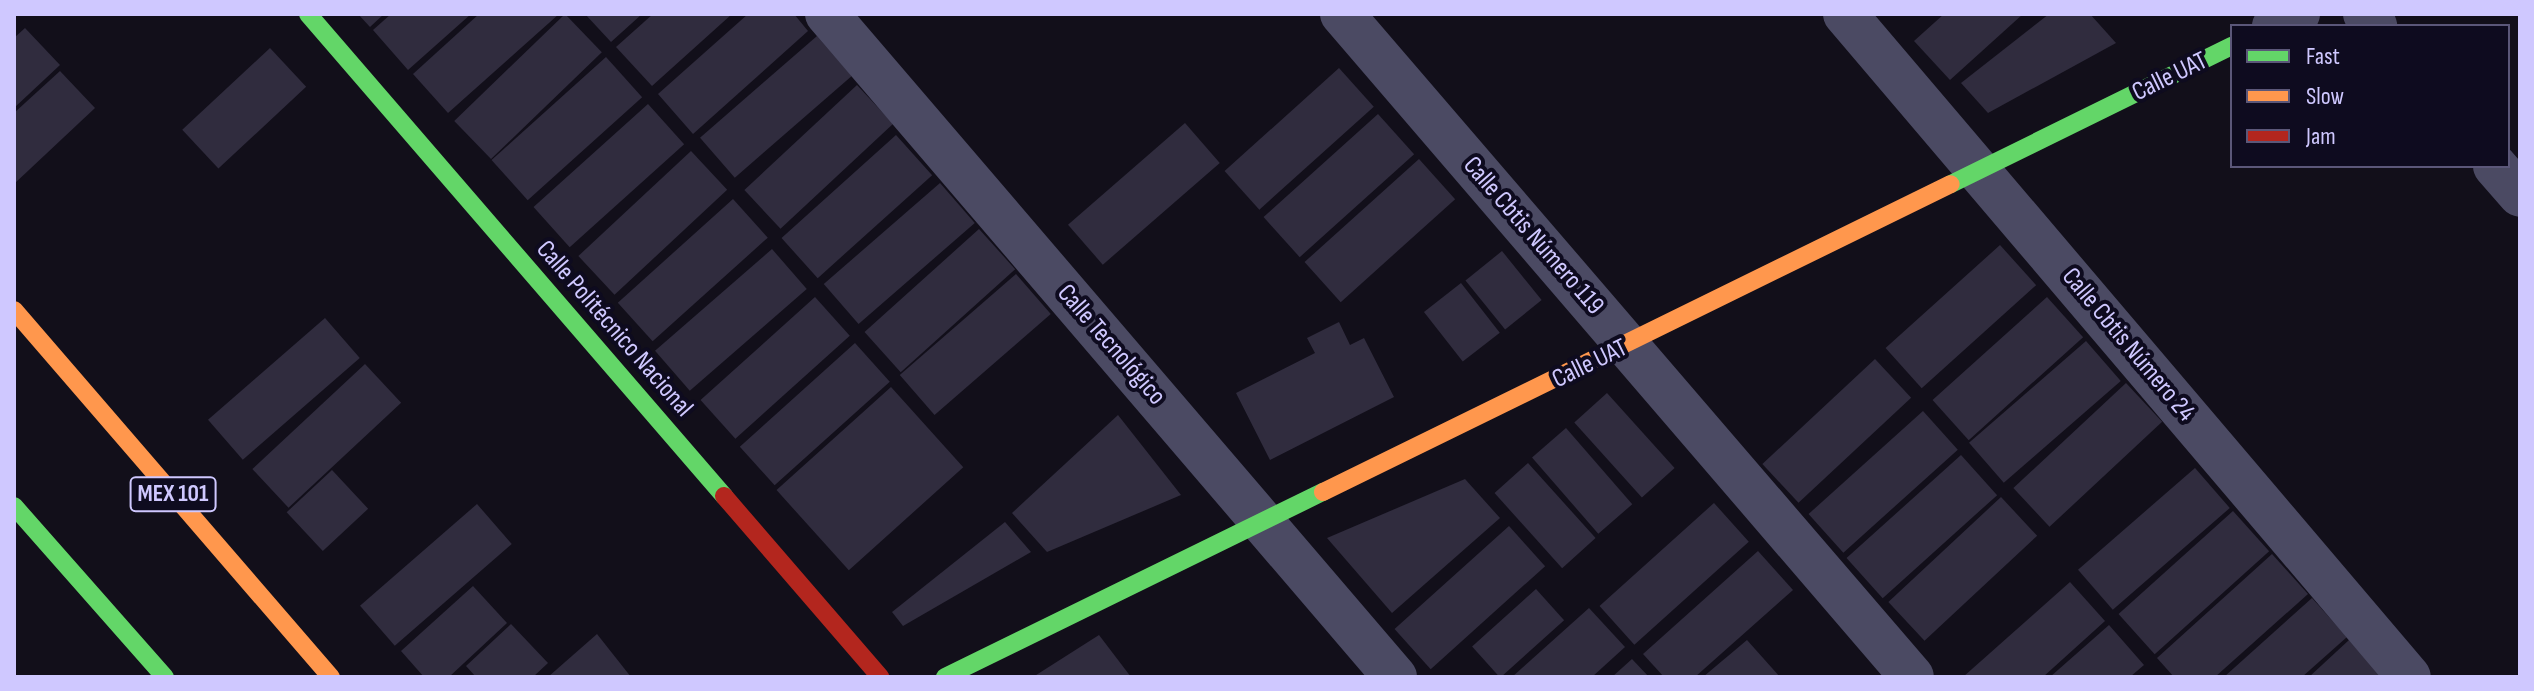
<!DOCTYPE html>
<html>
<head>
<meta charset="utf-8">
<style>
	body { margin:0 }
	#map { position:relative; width:2534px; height:691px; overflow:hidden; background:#120f1a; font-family:"Sofia Sans Condensed",sans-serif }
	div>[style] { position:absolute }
	.building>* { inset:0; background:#302c3e; transform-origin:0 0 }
	.street>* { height:44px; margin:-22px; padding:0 22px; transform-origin:22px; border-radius:22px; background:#4b4a63 }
	.fast>* { height:18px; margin:-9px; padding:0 9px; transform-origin:9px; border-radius:9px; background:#63d668 }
	.slow>* { height:18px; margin:-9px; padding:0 9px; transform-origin:9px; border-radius:9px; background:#ff974d }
	.jam>* { height:18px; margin:-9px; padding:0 9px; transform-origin:9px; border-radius:9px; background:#b3261e }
	span { translate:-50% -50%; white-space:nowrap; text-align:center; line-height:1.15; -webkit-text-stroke:8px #0e0b1f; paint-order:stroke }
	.shield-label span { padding:2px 6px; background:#0e0b1f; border:2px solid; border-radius:6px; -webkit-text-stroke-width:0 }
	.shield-label { font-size:24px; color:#cfc8ff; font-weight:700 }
	.street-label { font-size:26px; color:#cfc8ff }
	.frame { position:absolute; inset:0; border:16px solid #cfc8ff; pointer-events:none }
	.legend { position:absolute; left:2230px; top:24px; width:280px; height:144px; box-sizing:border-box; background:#0e0b1f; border:2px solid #5b5779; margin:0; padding:10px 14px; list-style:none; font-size:24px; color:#cfc8ff }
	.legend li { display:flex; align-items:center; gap:16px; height:40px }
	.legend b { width:40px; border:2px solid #5b5779 }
</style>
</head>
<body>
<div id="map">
	<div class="building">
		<div style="clip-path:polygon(358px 14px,384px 14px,370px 27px)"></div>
		<div style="clip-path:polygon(391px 14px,471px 14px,408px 70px,373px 30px)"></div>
		<div style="clip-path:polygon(479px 14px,559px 14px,448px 113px,413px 74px)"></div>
		<div style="left:565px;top:14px;width:53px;height:154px;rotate:46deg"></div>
		<div style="clip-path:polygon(585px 14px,642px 14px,611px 42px)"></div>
		<div style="clip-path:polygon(653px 14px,732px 14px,652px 86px,616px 47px)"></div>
		<div style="clip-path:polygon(748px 14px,794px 14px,808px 31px,693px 134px,658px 94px)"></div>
		<div style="clip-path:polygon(1944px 14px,2023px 14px,1950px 80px,1914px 41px)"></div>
		<div style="clip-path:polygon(2049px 14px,2090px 14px,2116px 43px,1988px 113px,1961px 83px)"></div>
		<div style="clip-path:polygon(25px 28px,60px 65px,14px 108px,14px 38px)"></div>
		<div style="left:817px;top:36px;width:53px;height:155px;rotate:49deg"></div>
		<div style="left:270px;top:48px;width:53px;height:120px;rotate:47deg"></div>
		<div style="left:606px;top:57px;width:54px;height:154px;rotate:48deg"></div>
		<div style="left:1339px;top:68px;width:52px;height:154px;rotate:48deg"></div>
		<div style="clip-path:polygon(60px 71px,95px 108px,14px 184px,14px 113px)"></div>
		<div style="left:857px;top:85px;width:53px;height:154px;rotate:47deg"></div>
		<div style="left:648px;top:104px;width:54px;height:154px;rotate:48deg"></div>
		<div style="left:1378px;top:114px;width:54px;height:154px;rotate:48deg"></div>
		<div style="left:1185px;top:123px;width:53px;height:155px;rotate:49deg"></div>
		<div style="left:896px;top:135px;width:54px;height:154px;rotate:48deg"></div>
		<div style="left:691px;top:151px;width:53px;height:154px;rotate:47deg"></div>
		<div style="left:1419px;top:159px;width:54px;height:154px;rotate:48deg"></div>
		<div style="left:940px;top:183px;width:53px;height:154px;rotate:49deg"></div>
		<div style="left:733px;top:199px;width:52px;height:155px;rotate:48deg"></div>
		<div style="left:979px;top:229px;width:54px;height:154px;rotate:48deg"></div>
		<div style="left:2000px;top:245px;width:54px;height:154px;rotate:48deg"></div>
		<div style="left:772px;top:249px;width:53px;height:155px;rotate:49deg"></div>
		<div style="left:1502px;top:251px;width:63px;height:47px;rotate:51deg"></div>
		<div style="left:1016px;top:274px;width:53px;height:154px;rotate:49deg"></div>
		<div style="left:1461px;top:283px;width:63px;height:47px;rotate:52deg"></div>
		<div style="left:815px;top:297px;width:52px;height:154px;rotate:48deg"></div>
		<div style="left:2047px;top:297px;width:54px;height:154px;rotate:48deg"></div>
		<div style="left:325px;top:318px;width:53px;height:155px;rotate:49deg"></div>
		<div style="clip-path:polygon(1339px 322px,1350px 345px,1364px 338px,1394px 397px,1270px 460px,1236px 393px,1315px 353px,1307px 338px)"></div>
		<div style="left:2086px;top:341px;width:53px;height:155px;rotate:49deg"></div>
		<div style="left:855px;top:343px;width:52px;height:155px;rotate:48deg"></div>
		<div style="left:1875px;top:359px;width:53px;height:154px;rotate:47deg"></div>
		<div style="left:365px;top:364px;width:53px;height:154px;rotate:47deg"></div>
		<div style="left:2126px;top:383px;width:53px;height:154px;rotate:47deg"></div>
		<div style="left:891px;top:387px;width:108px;height:154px;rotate:48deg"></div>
		<div style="left:1607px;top:393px;width:101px;height:44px;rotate:48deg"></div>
		<div style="left:1923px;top:411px;width:52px;height:154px;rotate:48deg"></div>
		<div style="clip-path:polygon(1118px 415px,1181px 495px,1047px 552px,1012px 513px)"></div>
		<div style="left:1566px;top:428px;width:101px;height:45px;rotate:49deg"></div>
		<div style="left:1961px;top:455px;width:54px;height:154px;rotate:48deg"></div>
		<div style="left:1528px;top:463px;width:101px;height:45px;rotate:48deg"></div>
		<div style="left:2195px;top:468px;width:53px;height:155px;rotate:49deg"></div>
		<div style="left:332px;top:470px;width:53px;height:62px;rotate:47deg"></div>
		<div style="clip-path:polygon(1465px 479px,1500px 518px,1392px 613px,1327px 538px)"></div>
		<div style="left:2001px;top:497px;width:53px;height:154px;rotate:47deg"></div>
		<div style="left:1714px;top:503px;width:52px;height:154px;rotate:48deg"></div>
		<div style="left:477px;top:504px;width:53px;height:155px;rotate:49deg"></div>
		<div style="left:2233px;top:511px;width:54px;height:154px;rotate:48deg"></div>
		<div style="clip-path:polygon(1005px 522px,1031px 552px,903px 626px,892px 612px)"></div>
		<div style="left:1509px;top:526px;width:54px;height:154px;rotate:48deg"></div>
		<div style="clip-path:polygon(1758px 551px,1793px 590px,1695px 677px,1664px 677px,1643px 654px)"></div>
		<div style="clip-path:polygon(2272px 554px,2308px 594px,2215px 677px,2174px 677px,2157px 658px)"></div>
		<div style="clip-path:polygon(2070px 582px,2105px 621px,2043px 677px,1963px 677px)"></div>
		<div style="clip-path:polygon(473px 586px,507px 623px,449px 677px,424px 677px,401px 651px)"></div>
		<div style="left:1536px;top:589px;width:42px;height:86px;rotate:48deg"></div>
		<div style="clip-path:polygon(2312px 598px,2347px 637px,2302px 677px,2224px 677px)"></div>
		<div style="clip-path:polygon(1589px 608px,1625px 647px,1592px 677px,1512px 677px)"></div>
		<div style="clip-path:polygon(511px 624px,548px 663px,533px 677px,476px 677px,466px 666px)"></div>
		<div style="clip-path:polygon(2109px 625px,2144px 665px,2130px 677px,2050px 677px)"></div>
		<div style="clip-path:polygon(597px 634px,631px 677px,548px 677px)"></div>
		<div style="clip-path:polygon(1099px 635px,1131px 677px,1033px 677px)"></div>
		<div style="clip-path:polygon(1747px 640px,1780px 677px,1703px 677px)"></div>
		<div style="clip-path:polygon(2349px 640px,2383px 677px,2309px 677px)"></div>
		<div style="clip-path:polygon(1632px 659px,1649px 677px,1612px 677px)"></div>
	</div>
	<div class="street">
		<div style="left:827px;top:14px;width:873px;rotate:49.41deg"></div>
		<div style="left:1342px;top:14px;width:874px;rotate:49.31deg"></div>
		<div style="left:1845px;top:14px;width:870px;rotate:49.61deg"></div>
		<div style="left:2365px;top:14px;width:16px;rotate:50deg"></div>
		<div style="left:2274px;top:26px;width:27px;rotate:-27deg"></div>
		<div style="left:2495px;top:166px;width:38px;rotate:49deg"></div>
	</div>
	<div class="fast">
		<div style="left:308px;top:14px;width:637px;rotate:49.2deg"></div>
		<div style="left:1951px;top:184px;width:313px;rotate:-26.2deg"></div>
		<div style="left:14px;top:506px;width:228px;rotate:48.6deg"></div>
		<div style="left:945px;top:677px;width:421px;rotate:-26.1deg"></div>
	</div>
	<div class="slow">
		<div style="left:14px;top:310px;width:485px;rotate:49.2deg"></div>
		<div style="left:1323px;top:492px;width:699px;rotate:-26.13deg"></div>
	</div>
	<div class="jam">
		<div style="left:724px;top:496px;width:239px;rotate:49.2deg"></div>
	</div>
	<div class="shield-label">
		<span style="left:173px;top:494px">MEX 101</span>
	</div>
	<div class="street-label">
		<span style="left:2170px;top:77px;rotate:-26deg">Calle UAT</span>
		<span style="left:1533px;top:236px;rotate:49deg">Calle Cbtis Número 119</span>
		<span style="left:614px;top:329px;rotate:49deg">Calle Politécnico Nacional</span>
		<span style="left:1111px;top:345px;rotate:49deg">Calle Tecnológico</span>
		<span style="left:2128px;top:345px;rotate:50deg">Calle Cbtis Número 24</span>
		<span style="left:1590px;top:364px;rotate:-26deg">Calle UAT</span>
	</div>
	<div class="frame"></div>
	<ul class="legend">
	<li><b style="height:10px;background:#63d668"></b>Fast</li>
	<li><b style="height:10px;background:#ff974d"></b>Slow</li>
	<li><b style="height:10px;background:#b3261e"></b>Jam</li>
	</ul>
</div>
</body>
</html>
